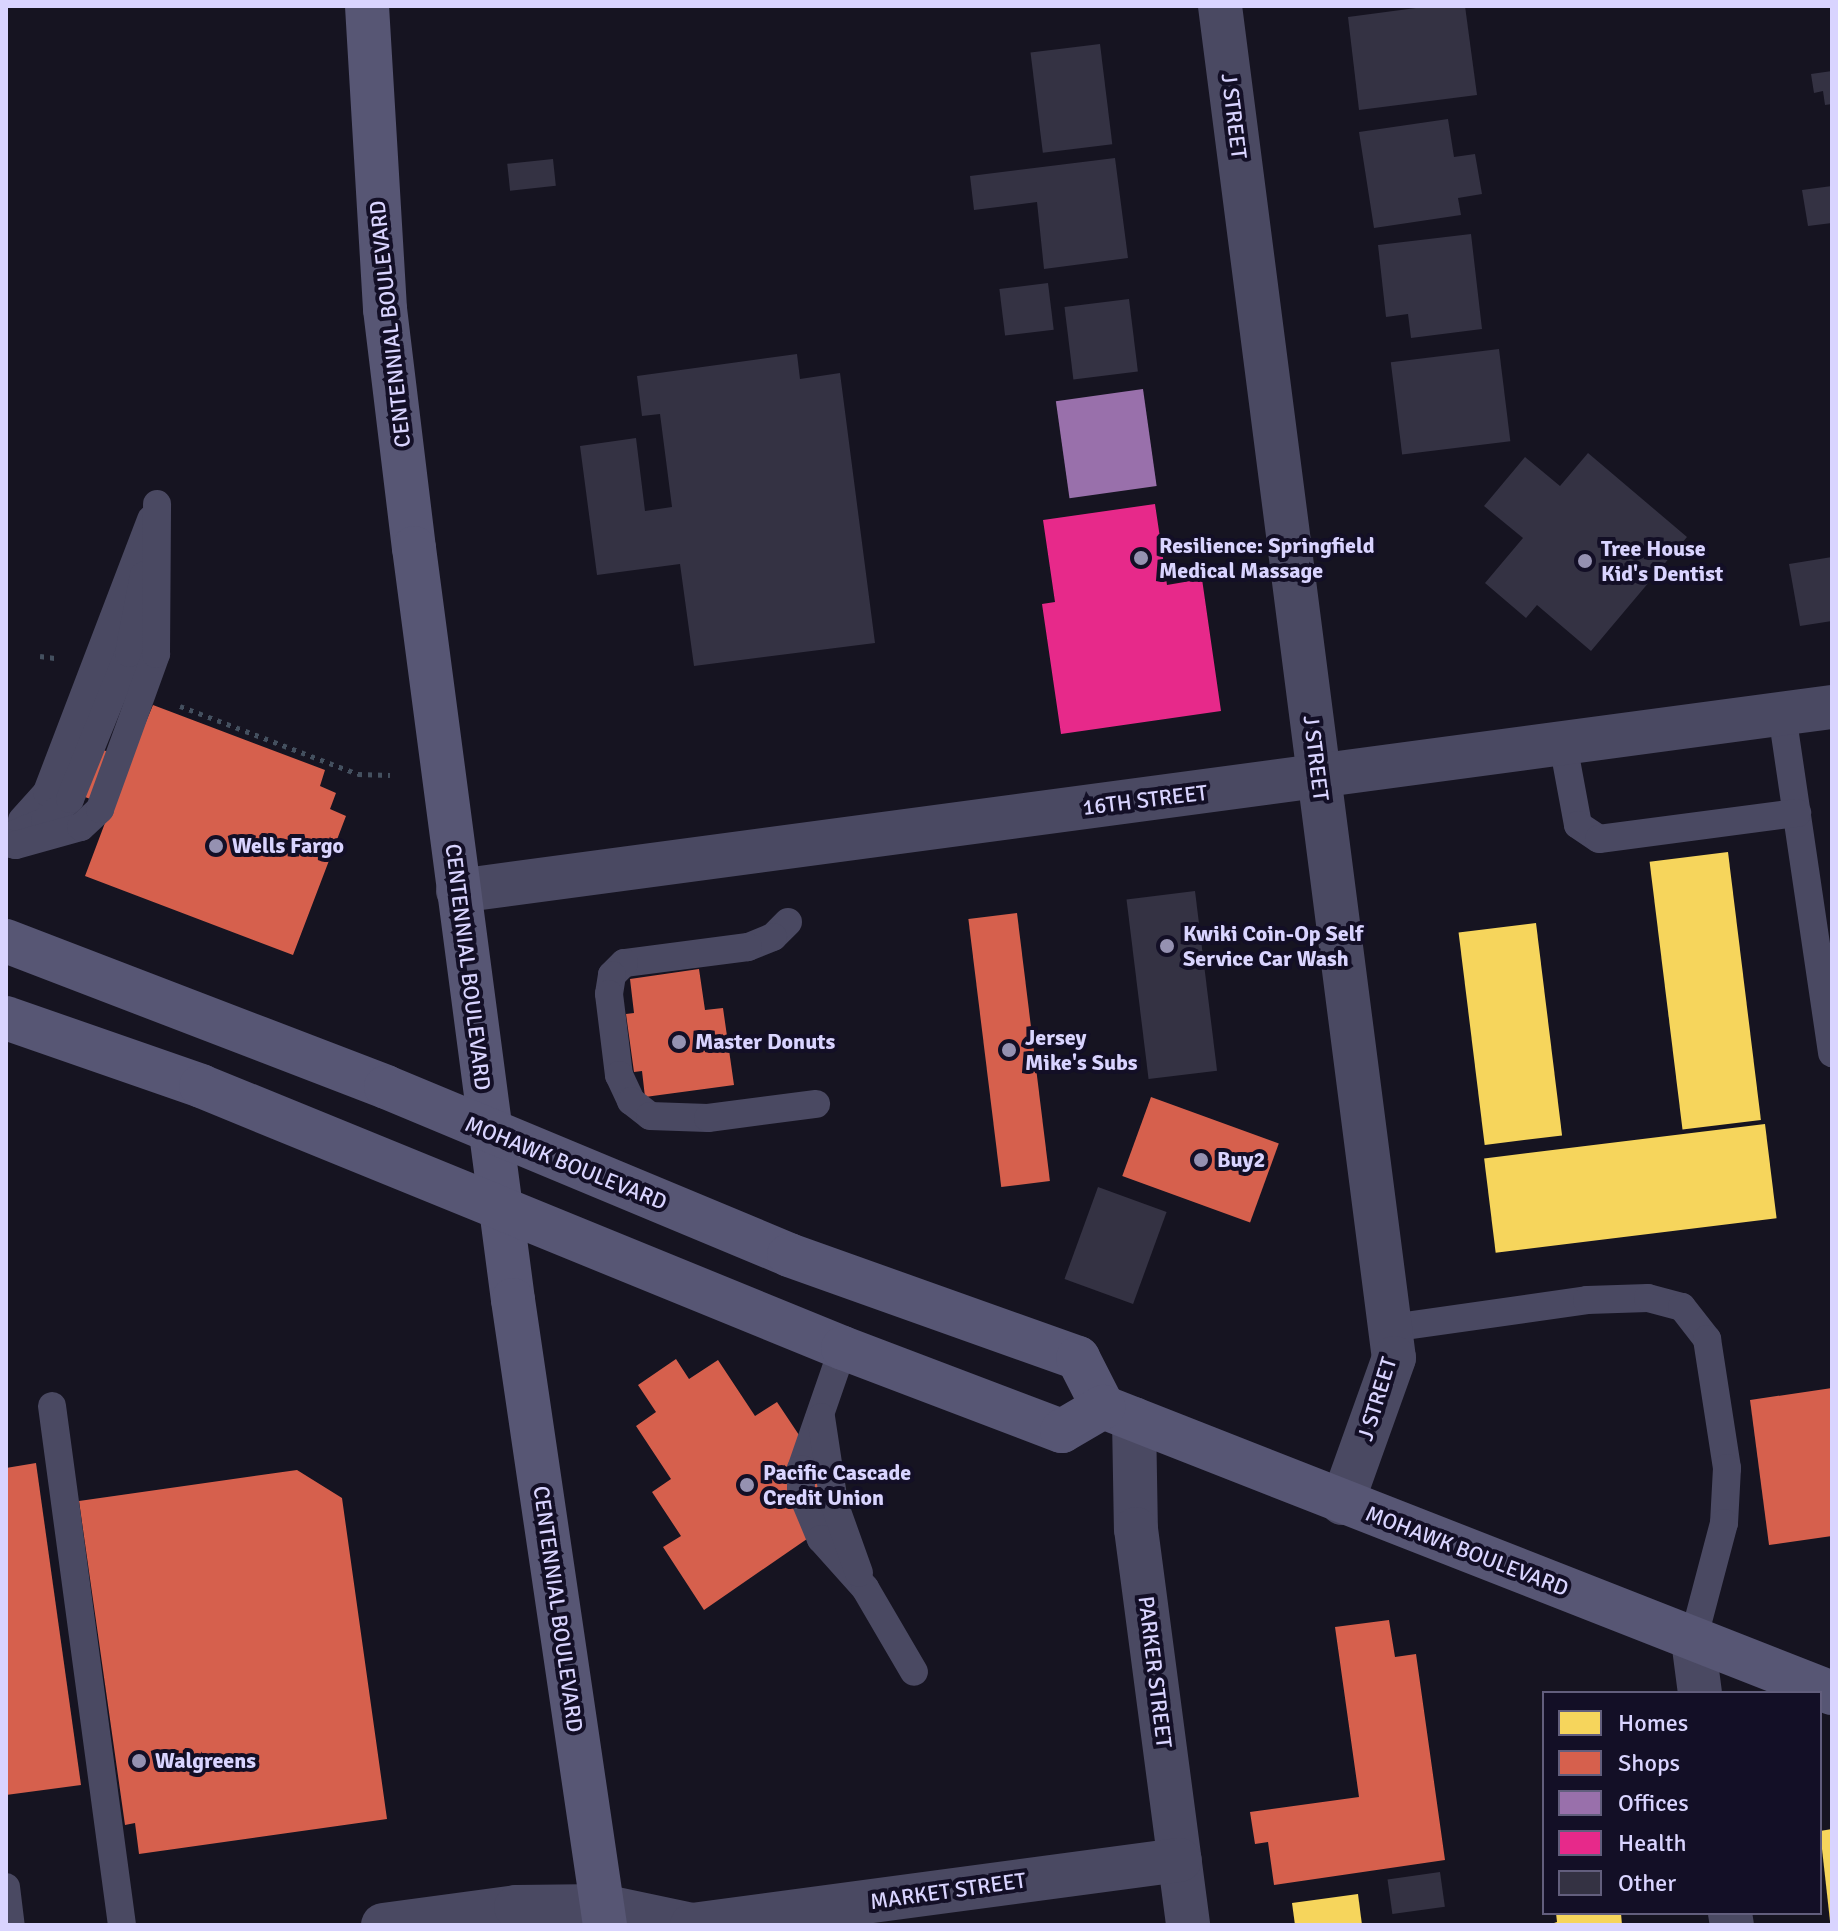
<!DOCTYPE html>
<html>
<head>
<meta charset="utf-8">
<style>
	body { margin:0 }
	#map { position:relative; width:1838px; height:1931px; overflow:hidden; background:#161421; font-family:Signika,sans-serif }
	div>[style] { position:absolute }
	.homes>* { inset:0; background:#f6d55c; transform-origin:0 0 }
	.shops>* { inset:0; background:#d6604d; transform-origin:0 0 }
	.offices>* { inset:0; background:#9970ab; transform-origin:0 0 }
	.health>* { inset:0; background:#e7298a }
	.building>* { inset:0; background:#343243; transform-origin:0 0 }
	.path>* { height:5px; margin-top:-2.5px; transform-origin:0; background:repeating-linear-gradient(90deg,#44505f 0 4px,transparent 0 10px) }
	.lane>* { height:28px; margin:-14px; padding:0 14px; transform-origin:14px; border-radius:14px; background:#4a4962 }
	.street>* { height:44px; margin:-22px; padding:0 22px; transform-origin:22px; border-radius:22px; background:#4a4962 }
	.secondary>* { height:44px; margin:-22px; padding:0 22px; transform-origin:22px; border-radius:22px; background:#575674 }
	.dots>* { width:22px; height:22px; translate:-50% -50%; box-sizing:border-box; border:4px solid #130f26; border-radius:50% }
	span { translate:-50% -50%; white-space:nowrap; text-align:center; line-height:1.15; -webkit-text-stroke:8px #130f26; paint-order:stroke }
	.street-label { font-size:22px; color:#d9d4ff }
	.poi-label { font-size:22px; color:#d9d4ff; font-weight:700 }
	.left { translate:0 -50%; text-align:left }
	.frame { position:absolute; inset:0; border:8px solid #d9d4ff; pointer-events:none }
	.legend { position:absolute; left:1542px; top:1691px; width:280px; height:224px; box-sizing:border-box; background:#130f26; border:2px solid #625e7d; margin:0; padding:10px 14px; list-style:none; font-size:24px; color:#d9d4ff }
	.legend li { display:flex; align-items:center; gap:16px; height:40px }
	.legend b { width:40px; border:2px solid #625e7d }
</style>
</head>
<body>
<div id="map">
	<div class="homes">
		<div style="left:1728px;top:852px;width:270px;height:79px;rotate:83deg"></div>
		<div style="left:1536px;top:923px;width:214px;height:78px;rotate:83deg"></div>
		<div style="left:1765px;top:1124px;width:95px;height:283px;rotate:83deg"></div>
		<div style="clip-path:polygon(1832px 1829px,1832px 1921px,1830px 1921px,1820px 1831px)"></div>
		<div style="clip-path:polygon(1358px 1894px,1362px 1925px,1295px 1925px,1292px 1903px)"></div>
		<div style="clip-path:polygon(1556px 1913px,1621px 1913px,1622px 1925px,1548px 1925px,1557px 1922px)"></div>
	</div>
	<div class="shops">
		<div style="clip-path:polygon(153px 705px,325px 770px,320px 786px,336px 793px,330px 809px,346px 816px,293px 955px,85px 876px,111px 807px,46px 782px,63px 735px,130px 760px)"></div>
		<div style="left:1017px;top:913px;width:270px;height:49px;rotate:83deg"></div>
		<div style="clip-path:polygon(699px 969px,705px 1010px,723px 1008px,734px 1085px,645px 1097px,642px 1071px,634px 1072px,626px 1014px,634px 1013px,630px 979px)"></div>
		<div style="left:1151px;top:1097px;width:136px;height:84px;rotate:20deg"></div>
		<div style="clip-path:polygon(676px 1359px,689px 1379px,718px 1360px,755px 1416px,777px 1402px,849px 1510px,704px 1610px,663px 1547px,681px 1536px,652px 1492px,671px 1479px,636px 1426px,656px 1412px,638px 1385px)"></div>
		<div style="clip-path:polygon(1832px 1388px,1832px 1536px,1769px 1545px,1750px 1400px)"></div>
		<div style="clip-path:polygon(36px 1463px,81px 1785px,6px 1795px,6px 1468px)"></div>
		<div style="clip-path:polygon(297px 1470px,342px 1498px,387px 1819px,139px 1854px,135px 1823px,125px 1825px,79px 1501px)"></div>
		<div style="clip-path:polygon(1389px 1620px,1395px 1657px,1416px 1654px,1445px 1860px,1274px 1885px,1268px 1842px,1255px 1844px,1250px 1812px,1359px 1797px,1335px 1627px)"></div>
	</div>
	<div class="offices">
		<div style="left:1143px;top:389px;width:98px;height:88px;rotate:82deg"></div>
	</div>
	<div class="health">
		<div style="clip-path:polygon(1155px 504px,1167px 585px,1202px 579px,1221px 711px,1061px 734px,1042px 604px,1055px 602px,1043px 520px)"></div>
	</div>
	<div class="building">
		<div style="clip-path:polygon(1431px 6px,1465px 6px,1477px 95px,1359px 110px,1348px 17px)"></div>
		<div style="left:1100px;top:44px;width:101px;height:70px;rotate:83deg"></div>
		<div style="clip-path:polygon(1832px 71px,1832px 104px,1825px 105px,1823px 91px,1814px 93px,1811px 74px)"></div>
		<div style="clip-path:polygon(1448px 119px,1454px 157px,1475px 154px,1482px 194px,1458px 198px,1461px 215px,1374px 228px,1359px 132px)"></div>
		<div style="clip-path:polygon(1115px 158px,1128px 258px,1044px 269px,1037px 202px,974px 210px,970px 176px)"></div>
		<div style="left:553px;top:159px;width:27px;height:46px;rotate:84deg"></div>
		<div style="clip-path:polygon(1832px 186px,1832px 223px,1808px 226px,1802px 190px)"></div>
		<div style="clip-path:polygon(1471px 234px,1482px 329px,1411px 338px,1408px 314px,1386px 317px,1378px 245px)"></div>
		<div style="left:1048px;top:283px;width:47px;height:49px;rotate:83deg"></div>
		<div style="left:1129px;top:299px;width:73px;height:65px;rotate:83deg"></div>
		<div style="left:1499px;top:349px;width:93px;height:109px;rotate:83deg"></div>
		<div style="clip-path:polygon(797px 354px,800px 379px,840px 373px,875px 643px,694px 666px,680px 564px,597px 575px,580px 446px,636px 438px,645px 511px,672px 507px,660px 414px,642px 416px,637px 376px)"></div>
		<div style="clip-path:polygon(1588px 453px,1687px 537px,1591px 651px,1537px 605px,1526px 618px,1485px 583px,1523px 538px,1484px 506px,1525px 457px,1560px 486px)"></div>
		<div style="clip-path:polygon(1832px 557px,1832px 621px,1800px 626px,1789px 564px)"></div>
		<div style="left:1195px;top:891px;width:181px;height:69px;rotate:83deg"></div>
		<div style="left:1098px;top:1187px;width:73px;height:98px;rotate:20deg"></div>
		<div style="left:1440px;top:1872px;width:35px;height:53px;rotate:82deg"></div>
	</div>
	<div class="path">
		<div style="left:40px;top:656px;width:15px;rotate:8deg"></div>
		<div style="left:180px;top:706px;width:191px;rotate:20.9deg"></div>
		<div style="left:358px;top:774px;width:32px;rotate:2deg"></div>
	</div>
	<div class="lane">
		<div style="left:1782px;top:714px;width:343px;rotate:81.6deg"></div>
		<div style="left:1563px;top:744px;width:82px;rotate:79.5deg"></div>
		<div style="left:1578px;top:825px;width:25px;rotate:34deg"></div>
		<div style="left:1599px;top:839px;width:200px;rotate:-7.5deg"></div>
		<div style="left:22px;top:820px;width:38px;rotate:-48deg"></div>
		<div style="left:47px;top:792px;width:292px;rotate:-69.1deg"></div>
		<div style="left:15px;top:834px;width:33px;rotate:-23deg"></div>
		<div style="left:45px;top:821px;width:33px;rotate:-41deg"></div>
		<div style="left:70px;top:799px;width:157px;rotate:-68deg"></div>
		<div style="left:129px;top:653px;width:79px;rotate:-79.1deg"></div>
		<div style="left:6px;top:843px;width:10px;rotate:11deg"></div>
		<div style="left:16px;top:845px;width:67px;rotate:-15.5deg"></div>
		<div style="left:81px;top:827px;width:26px;rotate:-43deg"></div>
		<div style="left:100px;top:809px;width:165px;rotate:-70.1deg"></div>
		<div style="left:156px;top:654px;width:150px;rotate:-89.6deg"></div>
		<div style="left:788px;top:922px;width:21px;rotate:135deg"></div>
		<div style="left:773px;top:937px;width:27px;rotate:158deg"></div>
		<div style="left:748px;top:947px;width:125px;rotate:172.6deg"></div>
		<div style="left:624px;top:963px;width:17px;rotate:135deg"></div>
		<div style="left:612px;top:975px;width:19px;rotate:99deg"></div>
		<div style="left:609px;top:994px;width:82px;rotate:83deg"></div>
		<div style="left:619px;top:1075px;width:29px;rotate:65deg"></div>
		<div style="left:631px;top:1101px;width:24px;rotate:38deg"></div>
		<div style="left:650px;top:1116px;width:58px;rotate:2deg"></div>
		<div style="left:708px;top:1118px;width:109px;rotate:-7.4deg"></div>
		<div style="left:1391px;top:1328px;width:198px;rotate:-8.1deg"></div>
		<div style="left:1587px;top:1300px;width:61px;rotate:-1.9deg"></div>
		<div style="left:1648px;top:1298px;width:35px;rotate:15deg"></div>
		<div style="left:1682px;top:1307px;width:41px;rotate:52deg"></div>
		<div style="left:1707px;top:1339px;width:131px;rotate:81.2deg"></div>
		<div style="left:1727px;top:1468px;width:55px;rotate:93.1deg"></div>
		<div style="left:1724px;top:1523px;width:121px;rotate:104.8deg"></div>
		<div style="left:843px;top:1348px;width:128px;rotate:109.1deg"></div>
		<div style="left:801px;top:1469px;width:22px;rotate:90deg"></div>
		<div style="left:801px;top:1491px;width:52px;rotate:67.4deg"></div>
		<div style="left:821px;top:1539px;width:66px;rotate:48.1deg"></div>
		<div style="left:865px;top:1588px;width:97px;rotate:59.7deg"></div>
		<div style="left:52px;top:1406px;width:524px;rotate:82.32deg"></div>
		<div style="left:821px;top:1417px;width:87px;rotate:81.4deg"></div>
		<div style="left:834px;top:1503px;width:74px;rotate:70.3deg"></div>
		<div style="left:6px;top:1887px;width:38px;rotate:83deg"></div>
	</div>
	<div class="street">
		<div style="left:1220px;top:6px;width:1363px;rotate:82.67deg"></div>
		<div style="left:1394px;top:1358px;width:154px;rotate:109.7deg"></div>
		<div style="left:458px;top:891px;width:1386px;rotate:-7.63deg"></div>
		<div style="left:1134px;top:1419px;width:110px;rotate:89deg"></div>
		<div style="left:1136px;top:1529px;width:399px;rotate:82.5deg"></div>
		<div style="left:1693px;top:1640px;width:53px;rotate:82.5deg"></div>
		<div style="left:1730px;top:1913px;width:12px;rotate:81deg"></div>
		<div style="left:383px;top:1925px;width:134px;rotate:-7.7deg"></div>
		<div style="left:516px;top:1907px;width:86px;rotate:-0.7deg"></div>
		<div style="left:602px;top:1906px;width:92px;rotate:11.9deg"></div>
		<div style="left:692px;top:1925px;width:492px;rotate:-7.6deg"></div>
	</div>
	<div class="secondary">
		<div style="left:367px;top:6px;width:304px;rotate:86.6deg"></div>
		<div style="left:385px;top:309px;width:241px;rotate:83.1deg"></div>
		<div style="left:414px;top:548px;width:758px;rotate:82.5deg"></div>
		<div style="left:513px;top:1300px;width:632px;rotate:81.63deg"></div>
		<div style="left:6px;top:941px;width:407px;rotate:21deg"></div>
		<div style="left:386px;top:1087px;width:437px;rotate:22.6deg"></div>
		<div style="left:789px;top:1255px;width:307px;rotate:19.6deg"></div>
		<div style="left:1078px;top:1358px;width:55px;rotate:63deg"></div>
		<div style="left:1103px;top:1407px;width:783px;rotate:21.42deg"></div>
		<div style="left:6px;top:1018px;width:207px;rotate:19.2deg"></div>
		<div style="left:201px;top:1086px;width:693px;rotate:22.2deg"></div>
		<div style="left:843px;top:1348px;width:234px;rotate:20.8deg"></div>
		<div style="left:1062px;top:1431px;width:48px;rotate:-30.3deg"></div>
	</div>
	<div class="dots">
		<div style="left:1141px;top:558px;background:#9591b1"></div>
		<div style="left:1585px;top:561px;background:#9591b1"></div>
		<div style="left:216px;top:846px;background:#9591b1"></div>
		<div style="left:1167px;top:946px;background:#9591b1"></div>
		<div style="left:679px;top:1042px;background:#9591b1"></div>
		<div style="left:1009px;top:1050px;background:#9591b1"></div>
		<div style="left:1201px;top:1160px;background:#9591b1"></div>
		<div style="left:747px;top:1485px;background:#9591b1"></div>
		<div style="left:139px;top:1761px;background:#9591b1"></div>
	</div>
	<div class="street-label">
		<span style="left:1234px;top:116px;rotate:83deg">J STREET</span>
		<span style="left:390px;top:324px;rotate:-96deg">CENTENNIAL BOULEVARD</span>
		<span style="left:1316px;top:758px;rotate:83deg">J STREET</span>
		<span style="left:1145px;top:800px;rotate:-7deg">16TH STREET</span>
		<span style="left:468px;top:967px;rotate:83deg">CENTENNIAL BOULEVARD</span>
		<span style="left:566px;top:1163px;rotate:22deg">MOHAWK BOULEVARD</span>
		<span style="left:1377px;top:1399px;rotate:-73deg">J STREET</span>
		<span style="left:1467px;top:1551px;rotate:21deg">MOHAWK BOULEVARD</span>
		<span style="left:558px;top:1609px;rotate:82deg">CENTENNIAL BOULEVARD</span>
		<span style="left:1155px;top:1672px;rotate:83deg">PARKER STREET</span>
		<span style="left:948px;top:1891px;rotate:-8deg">MARKET STREET</span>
	</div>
	<div class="poi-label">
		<span class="left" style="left:1159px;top:558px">Resilience: Springfield<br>Medical Massage</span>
		<span class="left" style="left:1601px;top:561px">Tree House<br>Kid's Dentist</span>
		<span class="left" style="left:232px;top:846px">Wells Fargo</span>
		<span class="left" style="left:1183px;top:946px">Kwiki Coin-Op Self<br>Service Car Wash</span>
		<span class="left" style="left:1025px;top:1050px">Jersey<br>Mike's Subs</span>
		<span class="left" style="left:695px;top:1042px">Master Donuts</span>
		<span class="left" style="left:1217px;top:1160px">Buy2</span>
		<span class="left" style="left:763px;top:1485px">Pacific Cascade<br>Credit Union</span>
		<span class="left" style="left:155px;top:1761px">Walgreens</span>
	</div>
	<div class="frame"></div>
	<ul class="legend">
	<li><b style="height:22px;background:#f6d55c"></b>Homes</li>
	<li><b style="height:22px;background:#d6604d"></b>Shops</li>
	<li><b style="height:22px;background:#9970ab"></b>Offices</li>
	<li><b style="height:22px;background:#e7298a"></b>Health</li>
	<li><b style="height:22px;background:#343243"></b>Other</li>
	</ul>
</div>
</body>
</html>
